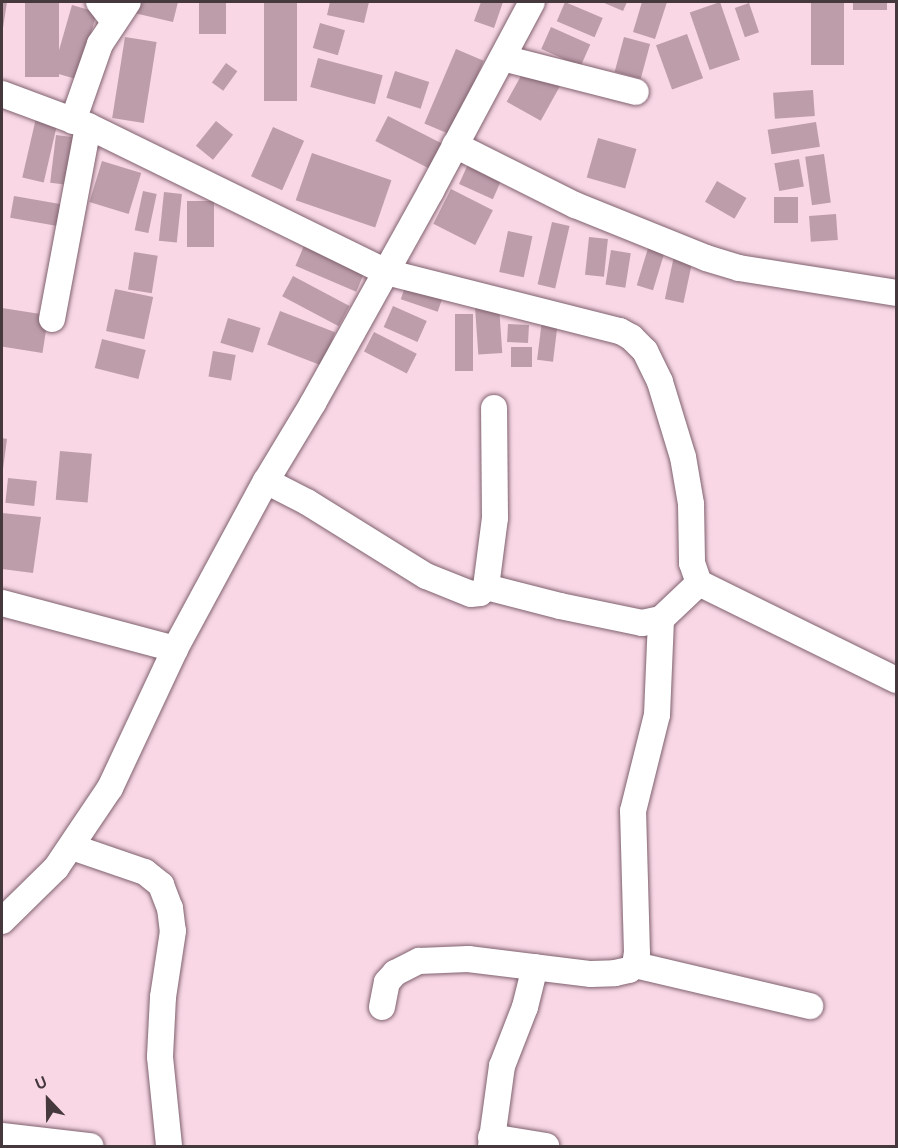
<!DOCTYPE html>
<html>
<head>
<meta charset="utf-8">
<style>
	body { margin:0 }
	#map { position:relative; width:898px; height:1148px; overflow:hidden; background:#f9d7e5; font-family:"DM Sans",sans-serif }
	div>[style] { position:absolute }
	.building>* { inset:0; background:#bd9daa; transform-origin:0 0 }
	.roads { filter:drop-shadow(0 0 2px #7f616e) drop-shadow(0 0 2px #7f616e) }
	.street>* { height:26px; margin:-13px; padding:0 13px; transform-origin:13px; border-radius:13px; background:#fff }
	span { translate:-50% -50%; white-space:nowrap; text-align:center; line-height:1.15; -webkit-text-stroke:6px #f9d7e5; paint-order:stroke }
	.frame { position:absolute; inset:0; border:3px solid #46393e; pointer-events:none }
	.north { position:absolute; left:18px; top:1070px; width:60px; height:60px; -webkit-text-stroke:4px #f9d7e5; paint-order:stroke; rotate:338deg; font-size:16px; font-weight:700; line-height:24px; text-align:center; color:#46393e }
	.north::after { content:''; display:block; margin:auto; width:21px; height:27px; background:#46393e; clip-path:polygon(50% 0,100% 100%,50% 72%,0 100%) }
</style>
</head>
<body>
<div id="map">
	<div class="building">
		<div style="clip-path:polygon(2px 2px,7px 2px,3px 28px,2px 28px)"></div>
		<div style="left:25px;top:2px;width:34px;height:75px"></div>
		<div style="clip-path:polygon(137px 2px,178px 2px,173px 22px,134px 13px)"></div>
		<div style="left:199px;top:2px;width:27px;height:32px"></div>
		<div style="left:264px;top:2px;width:33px;height:99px"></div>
		<div style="clip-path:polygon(330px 2px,369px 2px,364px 23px,327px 15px)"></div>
		<div style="clip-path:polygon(481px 2px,503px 2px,494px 28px,474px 21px)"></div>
		<div style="left:565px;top:2px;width:41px;height:21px;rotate:23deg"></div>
		<div style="clip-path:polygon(602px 2px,627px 2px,623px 11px)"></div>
		<div style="clip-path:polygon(642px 2px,667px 2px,655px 39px,633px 32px)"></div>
		<div style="left:720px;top:2px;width:61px;height:32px;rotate:71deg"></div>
		<div style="left:811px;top:2px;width:33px;height:63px"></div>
		<div style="left:853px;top:2px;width:34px;height:8px"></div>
		<div style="left:749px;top:3px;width:31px;height:15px;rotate:71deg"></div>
		<div style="left:72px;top:5px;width:26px;height:70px;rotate:16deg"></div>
		<div style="left:320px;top:23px;width:26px;height:26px;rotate:16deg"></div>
		<div style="left:551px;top:27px;width:43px;height:24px;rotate:24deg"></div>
		<div style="left:687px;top:34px;width:47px;height:33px;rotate:70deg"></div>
		<div style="left:125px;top:37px;width:32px;height:82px;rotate:9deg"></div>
		<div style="left:624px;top:37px;width:27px;height:36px;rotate:15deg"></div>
		<div style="left:456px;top:49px;width:30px;height:81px;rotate:23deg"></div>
		<div style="left:318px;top:58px;width:67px;height:30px;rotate:15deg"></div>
		<div style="left:226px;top:63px;width:14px;height:24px;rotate:36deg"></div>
		<div style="left:527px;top:65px;width:39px;height:42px;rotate:29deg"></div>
		<div style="left:395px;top:71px;width:36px;height:28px;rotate:18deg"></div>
		<div style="left:813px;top:90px;width:26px;height:40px;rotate:86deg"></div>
		<div style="left:388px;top:116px;width:61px;height:28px;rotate:27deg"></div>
		<div style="left:36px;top:118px;width:22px;height:61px;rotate:13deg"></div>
		<div style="left:216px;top:121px;width:22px;height:32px;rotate:39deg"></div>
		<div style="left:816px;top:122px;width:25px;height:49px;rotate:81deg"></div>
		<div style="left:273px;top:127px;width:34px;height:54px;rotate:24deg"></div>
		<div style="left:56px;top:135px;width:26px;height:48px;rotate:7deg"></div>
		<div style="left:598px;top:138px;width:40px;height:41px;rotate:16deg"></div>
		<div style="left:312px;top:153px;width:84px;height:50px;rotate:19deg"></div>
		<div style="left:824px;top:154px;width:49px;height:19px;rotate:82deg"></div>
		<div style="left:799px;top:159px;width:28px;height:25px;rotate:80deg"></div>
		<div style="left:102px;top:161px;width:41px;height:43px;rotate:17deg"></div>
		<div style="left:468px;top:164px;width:37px;height:22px;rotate:24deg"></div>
		<div style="left:717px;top:181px;width:34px;height:24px;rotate:30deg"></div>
		<div style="left:451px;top:189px;width:47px;height:39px;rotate:27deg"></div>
		<div style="left:143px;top:191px;width:14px;height:40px;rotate:12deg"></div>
		<div style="left:164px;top:192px;width:18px;height:49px;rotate:6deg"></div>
		<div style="left:14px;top:196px;width:48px;height:22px;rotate:10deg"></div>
		<div style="left:774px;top:197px;width:24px;height:26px"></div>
		<div style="left:187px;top:201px;width:27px;height:46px"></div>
		<div style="left:836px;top:214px;width:26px;height:27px;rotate:86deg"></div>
		<div style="left:552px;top:222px;width:18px;height:64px;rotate:13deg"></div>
		<div style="left:508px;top:231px;width:25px;height:42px;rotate:12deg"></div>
		<div style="left:589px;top:237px;width:19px;height:38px;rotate:6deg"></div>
		<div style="left:306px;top:241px;width:66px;height:27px;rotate:23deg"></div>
		<div style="left:649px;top:245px;width:17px;height:42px;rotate:17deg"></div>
		<div style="left:611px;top:250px;width:20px;height:35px;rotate:9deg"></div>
		<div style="left:134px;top:252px;width:24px;height:38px;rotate:9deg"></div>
		<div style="left:674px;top:256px;width:19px;height:44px;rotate:12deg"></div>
		<div style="left:293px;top:276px;width:64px;height:23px;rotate:28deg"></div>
		<div style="left:406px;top:284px;width:39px;height:16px;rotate:19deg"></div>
		<div style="left:115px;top:289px;width:39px;height:43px;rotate:12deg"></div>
		<div style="left:393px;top:306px;width:37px;height:23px;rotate:24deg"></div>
		<div style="left:499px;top:306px;width:47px;height:24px;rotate:86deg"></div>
		<div style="left:2px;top:308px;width:47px;height:38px;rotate:9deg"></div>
		<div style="left:280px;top:311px;width:59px;height:36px;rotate:21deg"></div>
		<div style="left:455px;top:314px;width:18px;height:57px"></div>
		<div style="left:228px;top:318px;width:34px;height:26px;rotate:17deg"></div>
		<div style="left:542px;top:320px;width:16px;height:40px;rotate:7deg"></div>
		<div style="left:508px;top:324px;width:21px;height:18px;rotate:3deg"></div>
		<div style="left:374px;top:332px;width:48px;height:22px;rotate:27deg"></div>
		<div style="left:102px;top:339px;width:45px;height:30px;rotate:14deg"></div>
		<div style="left:511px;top:347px;width:21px;height:20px"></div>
		<div style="left:213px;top:351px;width:23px;height:26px;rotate:10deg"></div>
		<div style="clip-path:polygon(2px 438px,7px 439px,3px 469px,2px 469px)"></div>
		<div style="left:60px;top:451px;width:32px;height:49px;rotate:5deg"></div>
		<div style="left:8px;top:478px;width:29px;height:25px;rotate:6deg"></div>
		<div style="clip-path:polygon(2px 513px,41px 517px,33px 573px,2px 569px)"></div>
	</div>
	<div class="roads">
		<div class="street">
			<div style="left:99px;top:2px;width:24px;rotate:52deg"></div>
			<div style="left:503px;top:58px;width:137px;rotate:14.3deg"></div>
			<div style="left:2px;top:94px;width:92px;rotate:20.4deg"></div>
			<div style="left:88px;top:126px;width:332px;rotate:26.1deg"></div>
			<div style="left:386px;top:272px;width:241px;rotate:14.2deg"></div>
			<div style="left:620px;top:331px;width:13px;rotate:29deg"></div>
			<div style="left:631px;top:337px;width:20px;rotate:45deg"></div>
			<div style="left:645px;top:351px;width:34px;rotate:64deg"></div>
			<div style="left:660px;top:382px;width:78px;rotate:73deg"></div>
			<div style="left:683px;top:457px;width:48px;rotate:80.3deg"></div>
			<div style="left:691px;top:504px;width:59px;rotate:89deg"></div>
			<div style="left:692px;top:563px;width:21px;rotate:71deg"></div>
			<div style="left:699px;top:583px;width:220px;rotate:26.2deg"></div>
			<div style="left:73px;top:121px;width:82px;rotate:-70.7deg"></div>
			<div style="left:100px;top:44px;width:50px;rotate:-56.3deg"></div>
			<div style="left:455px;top:145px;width:134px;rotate:26.6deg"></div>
			<div style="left:575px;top:205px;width:141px;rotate:22deg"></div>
			<div style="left:706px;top:258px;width:34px;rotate:17deg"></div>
			<div style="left:739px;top:268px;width:159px;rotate:9deg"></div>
			<div style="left:52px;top:319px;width:196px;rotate:-79.4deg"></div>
			<div style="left:266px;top:481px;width:46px;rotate:27.1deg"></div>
			<div style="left:307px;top:502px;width:140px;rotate:31.9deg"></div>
			<div style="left:426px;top:576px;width:48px;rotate:21.8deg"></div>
			<div style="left:471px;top:594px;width:9px;rotate:-6deg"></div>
			<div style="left:480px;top:593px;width:8px;rotate:-45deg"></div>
			<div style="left:486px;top:587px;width:70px;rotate:-82.6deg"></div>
			<div style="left:495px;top:518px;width:110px;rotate:-90.5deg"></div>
			<div style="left:486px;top:587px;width:76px;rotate:14.4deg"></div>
			<div style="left:560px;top:606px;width:84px;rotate:11.7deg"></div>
			<div style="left:642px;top:623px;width:19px;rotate:-12deg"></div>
			<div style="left:661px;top:619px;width:52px;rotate:-43.5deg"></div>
			<div style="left:2px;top:603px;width:179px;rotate:14.9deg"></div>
			<div style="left:72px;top:847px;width:77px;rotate:18.9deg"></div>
			<div style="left:145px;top:872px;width:21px;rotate:39deg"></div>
			<div style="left:161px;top:885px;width:25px;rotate:69deg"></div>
			<div style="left:170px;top:908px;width:23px;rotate:83deg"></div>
			<div style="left:173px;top:931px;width:67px;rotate:98.6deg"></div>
			<div style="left:163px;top:997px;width:60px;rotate:92.9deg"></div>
			<div style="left:160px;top:1057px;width:89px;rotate:84.2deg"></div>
			<div style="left:2px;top:921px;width:76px;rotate:-44.5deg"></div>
			<div style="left:56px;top:868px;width:97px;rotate:-56deg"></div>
			<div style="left:110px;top:788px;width:153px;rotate:-64.9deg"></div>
			<div style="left:175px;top:649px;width:191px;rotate:-61.6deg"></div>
			<div style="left:266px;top:481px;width:91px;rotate:-58.9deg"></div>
			<div style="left:313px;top:403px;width:243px;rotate:-60.9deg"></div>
			<div style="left:431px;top:191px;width:214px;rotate:-61.9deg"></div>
			<div style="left:635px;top:965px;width:180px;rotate:13.2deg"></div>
			<div style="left:382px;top:1007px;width:25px;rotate:-79deg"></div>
			<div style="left:387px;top:982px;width:12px;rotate:-48deg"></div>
			<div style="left:395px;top:973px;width:27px;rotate:-27deg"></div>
			<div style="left:419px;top:961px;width:49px;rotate:-2.3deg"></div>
			<div style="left:468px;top:959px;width:124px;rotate:7deg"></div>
			<div style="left:591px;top:974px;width:24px;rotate:-2deg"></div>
			<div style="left:615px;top:973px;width:14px;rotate:-12deg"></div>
			<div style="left:629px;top:970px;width:8px;rotate:-40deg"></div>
			<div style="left:635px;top:965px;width:12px;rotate:-81deg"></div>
			<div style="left:637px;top:953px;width:142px;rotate:-91.6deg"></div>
			<div style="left:633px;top:811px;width:99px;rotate:-76deg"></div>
			<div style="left:657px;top:715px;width:96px;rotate:-87.6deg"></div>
			<div style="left:2px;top:1136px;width:89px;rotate:6.5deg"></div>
			<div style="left:491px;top:1137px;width:56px;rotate:9.3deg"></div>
			<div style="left:491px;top:1146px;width:81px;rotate:-82.2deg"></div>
			<div style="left:502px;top:1066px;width:63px;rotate:-68.7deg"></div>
			<div style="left:525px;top:1007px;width:41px;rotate:-76deg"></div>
		</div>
	</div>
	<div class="frame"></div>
	<div class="north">U</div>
</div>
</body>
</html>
